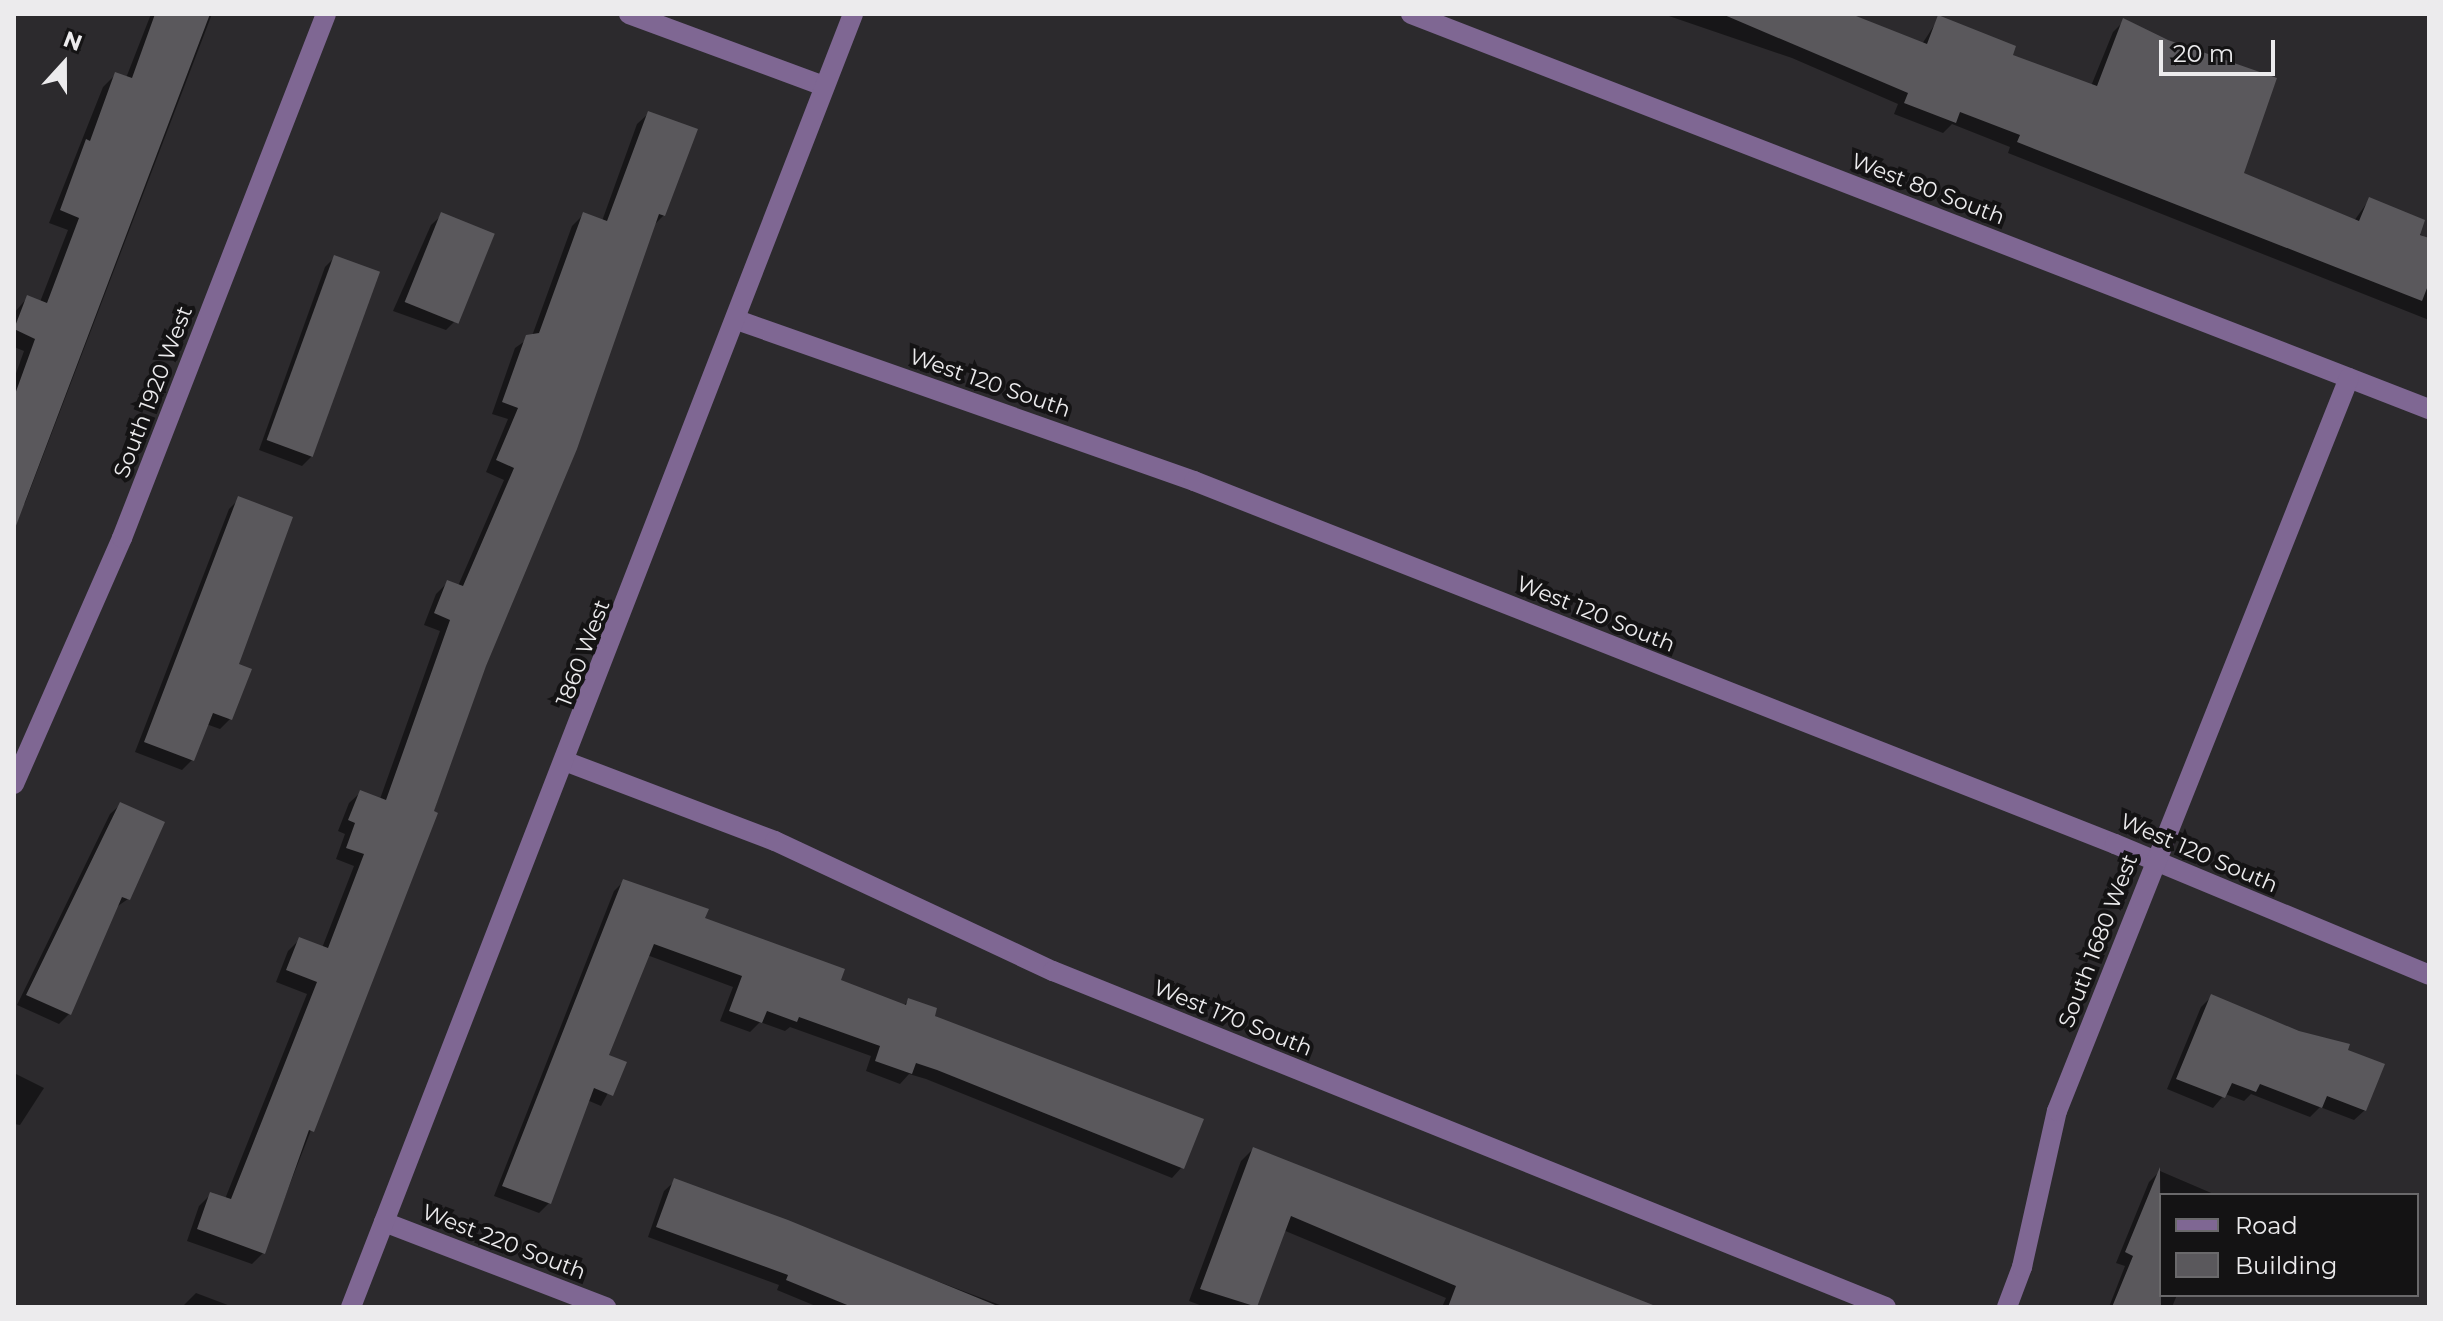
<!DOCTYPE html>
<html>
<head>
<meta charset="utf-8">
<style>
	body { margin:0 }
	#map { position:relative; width:2443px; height:1321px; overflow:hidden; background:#2c2a2d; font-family:Montserrat,sans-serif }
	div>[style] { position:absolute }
	.shadow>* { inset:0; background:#0007 }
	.building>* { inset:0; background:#5a585c; transform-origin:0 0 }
	.minor>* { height:20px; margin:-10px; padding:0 10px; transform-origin:10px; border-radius:10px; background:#7f6793 }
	span { translate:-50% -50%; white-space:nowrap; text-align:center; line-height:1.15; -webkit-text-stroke:8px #141314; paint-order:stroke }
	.street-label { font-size:22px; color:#ecebed }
	.frame { position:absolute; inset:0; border:16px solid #ecebed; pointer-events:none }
	.legend { position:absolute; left:2159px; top:1193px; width:260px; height:104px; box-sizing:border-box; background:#141314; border:2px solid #6a696b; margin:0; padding:10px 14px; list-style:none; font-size:24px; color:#ecebed }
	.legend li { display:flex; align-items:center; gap:16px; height:40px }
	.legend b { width:40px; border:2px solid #6a696b }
	.north { position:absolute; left:24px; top:24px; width:80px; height:80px; -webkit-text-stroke:6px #141314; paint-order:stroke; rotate:21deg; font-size:22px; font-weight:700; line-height:32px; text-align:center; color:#ecebed }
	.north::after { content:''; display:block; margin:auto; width:28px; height:36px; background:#ecebed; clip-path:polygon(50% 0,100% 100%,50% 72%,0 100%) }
	.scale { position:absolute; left:2159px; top:40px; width:116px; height:36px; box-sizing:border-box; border:4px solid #ecebed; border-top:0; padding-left:10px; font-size:24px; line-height:28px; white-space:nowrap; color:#ecebed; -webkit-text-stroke:6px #141314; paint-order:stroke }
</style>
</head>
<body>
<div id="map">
	<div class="shadow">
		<div style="clip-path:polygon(151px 14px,212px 14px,25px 503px,14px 513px,14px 379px,24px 351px,14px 347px,14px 313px,28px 297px,40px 302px,68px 230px,49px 223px,103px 87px,115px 75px,126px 78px)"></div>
		<div style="clip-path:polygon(1663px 14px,1846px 14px,1922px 44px,1939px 18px,2010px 56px,2091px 86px,2113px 32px,2124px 21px,2241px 174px,2354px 221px,2369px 200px,2429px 240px,2429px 320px,2008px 153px,2010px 147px,1952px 124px,1943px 133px,1894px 114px,1898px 104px,1792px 58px)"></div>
		<div style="clip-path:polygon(649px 113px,664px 215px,653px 226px,484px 666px,417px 859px,263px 1253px,252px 1264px,187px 1241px,199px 1206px,211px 1194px,225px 1199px,307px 994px,276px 982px,288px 951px,300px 939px,322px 948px,354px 866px,336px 859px,345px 834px,338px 831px,349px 803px,361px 792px,380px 799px,440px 631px,424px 625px,436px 594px,448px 582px,458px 586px,504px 480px,486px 472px,508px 419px,492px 414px,515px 348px,532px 336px,572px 226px,584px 214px,602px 221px,637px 124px)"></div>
		<div style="clip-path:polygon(442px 215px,456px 320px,446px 330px,393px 311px,431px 225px)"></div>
		<div style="clip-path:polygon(335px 257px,312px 456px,302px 466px,259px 450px,325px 267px)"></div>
		<div style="clip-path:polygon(239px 499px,230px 719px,220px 729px,206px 724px,192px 760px,182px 770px,135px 752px,229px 509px)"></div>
		<div style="clip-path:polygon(121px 804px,162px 823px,128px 899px,115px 908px,69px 1014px,59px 1024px,17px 1005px,110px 814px)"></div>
		<div style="clip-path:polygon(624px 881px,838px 982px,903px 1006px,909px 1000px,1182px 1167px,1172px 1178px,926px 1079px,909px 1074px,900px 1084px,866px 1071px,871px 1056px,790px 1027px,785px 1031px,760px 1022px,750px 1032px,720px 1021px,733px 987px,647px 955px,606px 1056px,624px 1063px,601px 1106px,587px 1100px,549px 1203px,539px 1213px,494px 1196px,614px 891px)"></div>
		<div style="clip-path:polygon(2211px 997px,2346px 1051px,2365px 1110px,2354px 1120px,2320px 1107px,2310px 1117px,2251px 1094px,2244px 1101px,2225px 1094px,2213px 1108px,2167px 1089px,2201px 1007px)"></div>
		<div style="clip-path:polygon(14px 1073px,44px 1088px,20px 1125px,14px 1124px)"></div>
		<div style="clip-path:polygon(1253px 1149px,1648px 1307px,1442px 1307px,1446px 1298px,1283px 1230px,1255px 1307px,1205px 1307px,1189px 1301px,1241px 1161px)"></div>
		<div style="clip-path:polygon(2160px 1171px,2216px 1195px,2161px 1195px,2161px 1295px,2177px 1295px,2172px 1307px,2109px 1307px,2125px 1266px,2116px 1263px,2149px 1182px)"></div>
		<div style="clip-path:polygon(675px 1181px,1005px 1307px,818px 1307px,777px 1290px,779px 1285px,648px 1237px,664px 1191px)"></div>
		<div style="clip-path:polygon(196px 1293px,233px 1307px,182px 1307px)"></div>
	</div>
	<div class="building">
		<div style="clip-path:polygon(155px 14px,210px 14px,14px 531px,14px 397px,35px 339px,14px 329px,27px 295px,47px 303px,79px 218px,60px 210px,86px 139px,90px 141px,115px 72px,132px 78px)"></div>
		<div style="clip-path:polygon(1722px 14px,1851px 14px,1927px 44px,1938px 15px,2016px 46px,2013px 55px,2097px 86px,2123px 18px,2168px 40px,2277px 78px,2244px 173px,2359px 221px,2369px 197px,2425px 220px,2420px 235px,2429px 238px,2429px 283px,2422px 301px,2017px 142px,2020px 135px,1960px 112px,1956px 123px,1904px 103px,1908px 93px)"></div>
		<div style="clip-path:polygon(648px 111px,698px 129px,665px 216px,659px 214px,577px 449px,486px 666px,434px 811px,438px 813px,314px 1132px,309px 1130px,265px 1254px,197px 1229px,210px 1192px,231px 1199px,317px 982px,286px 970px,299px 937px,328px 948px,364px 854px,346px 848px,355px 823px,348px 820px,360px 790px,386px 800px,450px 620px,434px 613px,447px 580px,463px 586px,514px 468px,496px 460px,518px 408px,502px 402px,526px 335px,539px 333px,583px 212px,607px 221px)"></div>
		<div style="left:441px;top:212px;width:58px;height:97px;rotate:22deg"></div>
		<div style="left:334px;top:255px;width:49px;height:197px;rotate:20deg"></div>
		<div style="clip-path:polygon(238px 496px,293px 517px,239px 664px,252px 669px,232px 720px,213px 713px,194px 761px,144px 742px)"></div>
		<div style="clip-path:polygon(120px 802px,165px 822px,130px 900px,122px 897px,71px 1015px,26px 995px)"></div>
		<div style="clip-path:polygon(623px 879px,709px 909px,705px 918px,845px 969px,841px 980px,906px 1005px,908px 998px,937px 1008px,935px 1016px,1204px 1119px,1184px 1169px,937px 1070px,916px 1063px,912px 1074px,875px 1061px,880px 1046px,799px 1017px,797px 1022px,767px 1011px,762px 1023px,729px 1011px,742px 976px,654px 944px,609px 1055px,627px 1062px,613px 1096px,594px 1088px,551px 1204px,502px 1186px)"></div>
		<div style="clip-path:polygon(2211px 994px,2299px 1031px,2350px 1044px,2348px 1050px,2385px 1064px,2366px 1111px,2327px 1096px,2322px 1108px,2260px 1084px,2256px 1092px,2232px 1083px,2225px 1098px,2176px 1079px)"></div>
		<div style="clip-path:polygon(1253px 1147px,1653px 1305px,1653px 1307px,1448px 1307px,1456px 1286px,1291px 1216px,1257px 1307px,1200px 1289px)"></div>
		<div style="clip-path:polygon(2160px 1167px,2161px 1307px,2112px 1307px,2133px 1256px,2125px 1252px)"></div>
		<div style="clip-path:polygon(674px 1178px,788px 1220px,1000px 1307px,852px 1307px,786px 1280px,788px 1275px,656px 1227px)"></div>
	</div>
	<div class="minor">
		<div style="left:629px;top:14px;width:208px;rotate:20.3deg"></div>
		<div style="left:1411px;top:14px;width:1092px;rotate:21.21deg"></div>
		<div style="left:737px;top:320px;width:485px;rotate:19.4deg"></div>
		<div style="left:1194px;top:481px;width:990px;rotate:21.51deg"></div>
		<div style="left:2115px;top:844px;width:340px;rotate:22.6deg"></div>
		<div style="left:567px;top:762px;width:222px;rotate:20.8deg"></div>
		<div style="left:775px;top:841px;width:307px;rotate:25.1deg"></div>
		<div style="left:1053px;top:971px;width:898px;rotate:21.97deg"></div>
		<div style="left:14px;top:784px;width:269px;rotate:-66.3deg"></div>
		<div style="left:122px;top:538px;width:562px;rotate:-68.73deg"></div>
		<div style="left:384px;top:1222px;width:238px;rotate:21deg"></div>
		<div style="left:351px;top:1307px;width:1387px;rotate:-68.78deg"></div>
		<div style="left:2007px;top:1307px;width:43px;rotate:-69.4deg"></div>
		<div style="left:2022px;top:1267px;width:160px;rotate:-77.4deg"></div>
		<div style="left:2057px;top:1111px;width:789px;rotate:-68.28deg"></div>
	</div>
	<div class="street-label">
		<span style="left:1928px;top:189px;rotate:21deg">West 80 South</span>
		<span style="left:990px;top:383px;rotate:19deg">West 120 South</span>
		<span style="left:153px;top:392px;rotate:-69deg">South 1920 West</span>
		<span style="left:1596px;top:614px;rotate:22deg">West 120 South</span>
		<span style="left:583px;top:653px;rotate:-69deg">1860 West</span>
		<span style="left:2199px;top:853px;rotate:23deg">West 120 South</span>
		<span style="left:2098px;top:941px;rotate:-69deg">South 1680 West</span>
		<span style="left:1233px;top:1018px;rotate:22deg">West 170 South</span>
		<span style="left:504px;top:1242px;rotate:21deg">West 220 South</span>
	</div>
	<div class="frame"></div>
	<ul class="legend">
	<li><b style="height:10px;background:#7f6793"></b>Road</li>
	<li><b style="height:22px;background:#5a585c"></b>Building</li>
	</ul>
	<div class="north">N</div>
	<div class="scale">20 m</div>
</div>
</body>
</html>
